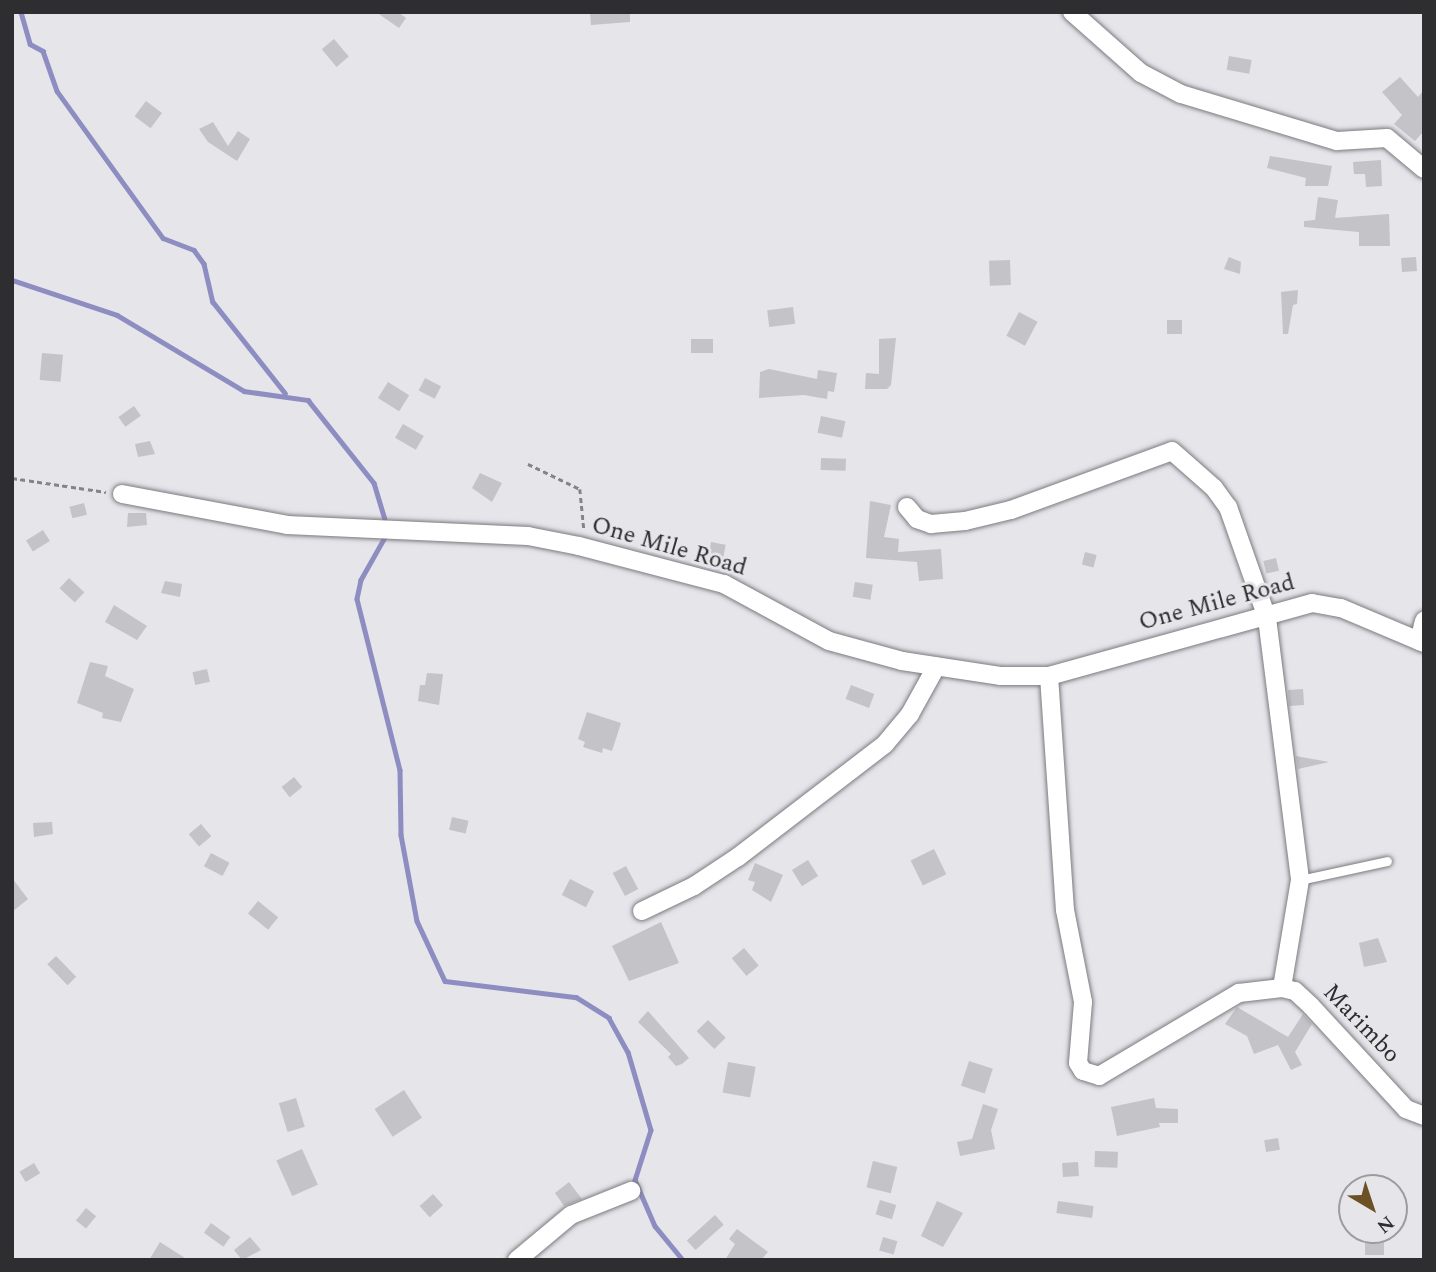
<!DOCTYPE html>
<html>
<head>
<meta charset="utf-8">
<style>
	body { margin:0 }
	#map { position:relative; width:1436px; height:1272px; overflow:hidden; background:#e5e5ea; font-family:Spectral,serif }
	div>[style] { position:absolute }
	.stream>* { height:4.5px; margin:-2.25px; padding:0 2.25px; transform-origin:2.25px; border-radius:2.25px; background:#8e8dc2 }
	.building>* { inset:0; background:#c3c3c8; transform-origin:0 0 }
	.path>* { height:2.5px; margin-top:-1.25px; transform-origin:0; background:repeating-linear-gradient(90deg,#848488 0 5px,transparent 0 8.5px) }
	.roads { filter:drop-shadow(0 0 2px #7b7b80) drop-shadow(0 0 2px #7b7b80) }
	.lane>* { height:9px; margin:-4.5px; padding:0 4.5px; transform-origin:4.5px; border-radius:4.5px; background:#fff }
	.street>* { height:18px; margin:-9px; padding:0 9px; transform-origin:9px; border-radius:9px; background:#fff }
	span { translate:-50% -50%; white-space:nowrap; text-align:center; line-height:1.15; -webkit-text-stroke:6px #e5e5ea; paint-order:stroke }
	.street-label { font-size:24px; color:#2e2e30 }
	.frame { position:absolute; inset:0; border:14px solid #2e2e30; pointer-events:none }
	.north { position:absolute; left:1338px; top:1174px; width:70px; height:70px; box-sizing:border-box; background:#e5e5ea; border:2px solid #9c9ca0; border-radius:50%; rotate:141deg; font-size:19px; font-weight:700; line-height:28px; text-align:center; color:#2e2e30 }
	.north::after { content:''; display:block; margin:auto; width:24px; height:32px; background:#6b5123; clip-path:polygon(50% 0,100% 100%,50% 72%,0 100%) }
</style>
</head>
<body>
<div id="map">
	<div class="stream">
		<div style="left:21px;top:12px;width:33px;rotate:74deg"></div>
		<div style="left:30px;top:44px;width:15px;rotate:28deg"></div>
		<div style="left:43px;top:51px;width:42px;rotate:70.7deg"></div>
		<div style="left:57px;top:91px;width:181px;rotate:54.2deg"></div>
		<div style="left:163px;top:238px;width:33px;rotate:21deg"></div>
		<div style="left:194px;top:250px;width:17px;rotate:54deg"></div>
		<div style="left:204px;top:264px;width:39px;rotate:77deg"></div>
		<div style="left:213px;top:302px;width:116px;rotate:51.6deg"></div>
		<div style="left:12px;top:280px;width:111px;rotate:18.4deg"></div>
		<div style="left:117px;top:315px;width:148px;rotate:30.9deg"></div>
		<div style="left:244px;top:391px;width:65px;rotate:8deg"></div>
		<div style="left:308px;top:400px;width:106px;rotate:51.5deg"></div>
		<div style="left:374px;top:483px;width:45px;rotate:73.2deg"></div>
		<div style="left:387px;top:534px;width:53px;rotate:119.5deg"></div>
		<div style="left:361px;top:580px;width:19px;rotate:102deg"></div>
		<div style="left:357px;top:599px;width:176px;rotate:75.9deg"></div>
		<div style="left:400px;top:770px;width:65px;rotate:89.1deg"></div>
		<div style="left:401px;top:835px;width:87px;rotate:79.5deg"></div>
		<div style="left:417px;top:921px;width:66px;rotate:65deg"></div>
		<div style="left:445px;top:981px;width:132px;rotate:7deg"></div>
		<div style="left:576px;top:997px;width:39px;rotate:32deg"></div>
		<div style="left:609px;top:1018px;width:39px;rotate:61deg"></div>
		<div style="left:628px;top:1052px;width:81px;rotate:73.6deg"></div>
		<div style="left:651px;top:1130px;width:52px;rotate:107.7deg"></div>
		<div style="left:635px;top:1180px;width:50px;rotate:66.5deg"></div>
		<div style="left:655px;top:1226px;width:44px;rotate:50.5deg"></div>
	</div>
	<div class="building">
		<div style="clip-path:polygon(376px 12px,398px 12px,406px 18px,399px 28px)"></div>
		<div style="clip-path:polygon(590px 12px,630px 12px,630px 22px,591px 25px)"></div>
		<div style="left:334px;top:39px;width:23px;height:16px;rotate:50deg"></div>
		<div style="left:1229px;top:56px;width:23px;height:14px;rotate:10deg"></div>
		<div style="clip-path:polygon(1400px 77px,1418px 97px,1424px 90px,1424px 131px,1415px 141px,1394px 124px,1402px 115px,1382px 92px)"></div>
		<div style="left:146px;top:101px;width:20px;height:19px;rotate:37deg"></div>
		<div style="clip-path:polygon(213px 122px,228px 146px,238px 131px,250px 139px,237px 161px,208px 142px,199px 129px)"></div>
		<div style="clip-path:polygon(1270px 156px,1332px 166px,1328px 186px,1305px 186px,1306px 178px,1267px 168px)"></div>
		<div style="clip-path:polygon(1381px 160px,1382px 186px,1366px 187px,1365px 174px,1354px 174px,1353px 162px)"></div>
		<div style="clip-path:polygon(1318px 197px,1338px 200px,1335px 218px,1389px 214px,1390px 246px,1359px 246px,1359px 232px,1304px 227px,1304px 221px,1315px 220px)"></div>
		<div style="clip-path:polygon(1229px 257px,1241px 262px,1240px 274px,1224px 269px)"></div>
		<div style="left:1416px;top:257px;width:14px;height:15px;rotate:86deg"></div>
		<div style="left:1010px;top:260px;width:25px;height:21px;rotate:88deg"></div>
		<div style="clip-path:polygon(1298px 290px,1297px 304px,1293px 305px,1288px 334px,1283px 334px,1281px 292px)"></div>
		<div style="left:793px;top:307px;width:17px;height:26px;rotate:83deg"></div>
		<div style="left:1019px;top:312px;width:21px;height:27px;rotate:28deg"></div>
		<div style="left:1167px;top:320px;width:15px;height:14px"></div>
		<div style="clip-path:polygon(896px 338px,891px 385px,887px 389px,865px 389px,866px 373px,879px 374px,879px 339px)"></div>
		<div style="left:691px;top:339px;width:22px;height:14px"></div>
		<div style="left:42px;top:353px;width:21px;height:27px;rotate:5deg"></div>
		<div style="clip-path:polygon(769px 369px,817px 379px,818px 370px,837px 373px,834px 392px,828px 391px,827px 399px,804px 395px,759px 398px,760px 372px)"></div>
		<div style="left:425px;top:378px;width:18px;height:14px;rotate:27deg"></div>
		<div style="left:388px;top:382px;width:25px;height:19px;rotate:32deg"></div>
		<div style="left:134px;top:406px;width:12px;height:19px;rotate:55deg"></div>
		<div style="left:821px;top:416px;width:25px;height:17px;rotate:12deg"></div>
		<div style="left:403px;top:424px;width:24px;height:16px;rotate:30deg"></div>
		<div style="clip-path:polygon(150px 441px,155px 454px,138px 457px,135px 444px)"></div>
		<div style="left:821px;top:458px;width:25px;height:12px;rotate:2deg"></div>
		<div style="clip-path:polygon(480px 473px,502px 483px,492px 502px,472px 488px)"></div>
		<div style="clip-path:polygon(870px 501px,891px 505px,884px 537px,899px 539px,898px 552px,941px 549px,943px 579px,919px 581px,917px 562px,866px 558px)"></div>
		<div style="left:84px;top:503px;width:12px;height:15px;rotate:76deg"></div>
		<div style="clip-path:polygon(128px 513px,146px 513px,147px 525px,127px 527px)"></div>
		<div style="left:43px;top:530px;width:13px;height:20px;rotate:58deg"></div>
		<div style="left:711px;top:542px;width:15px;height:14px;rotate:11deg"></div>
		<div style="left:1085px;top:552px;width:12px;height:13px;rotate:14deg"></div>
		<div style="left:1276px;top:558px;width:13px;height:13px;rotate:77deg"></div>
		<div style="left:69px;top:578px;width:21px;height:14px;rotate:43deg"></div>
		<div style="clip-path:polygon(165px 581px,182px 584px,180px 597px,161px 593px)"></div>
		<div style="left:855px;top:582px;width:18px;height:15px;rotate:9deg"></div>
		<div style="clip-path:polygon(114px 605px,147px 626px,137px 640px,105px 622px)"></div>
		<div style="clip-path:polygon(90px 662px,108px 666px,105px 676px,134px 689px,121px 722px,102px 718px,103px 713px,77px 703px)"></div>
		<div style="left:207px;top:669px;width:13px;height:15px;rotate:77deg"></div>
		<div style="clip-path:polygon(427px 673px,443px 674px,439px 705px,418px 701px,420px 685px,425px 685px)"></div>
		<div style="left:851px;top:685px;width:25px;height:15px;rotate:21deg"></div>
		<div style="left:1303px;top:689px;width:16px;height:15px;rotate:86deg"></div>
		<div style="clip-path:polygon(587px 712px,621px 723px,612px 751px,603px 748px,602px 753px,583px 747px,585px 742px,578px 739px)"></div>
		<div style="clip-path:polygon(1296px 756px,1329px 762px,1298px 769px)"></div>
		<div style="left:294px;top:777px;width:13px;height:16px;rotate:51deg"></div>
		<div style="left:452px;top:817px;width:17px;height:13px;rotate:13deg"></div>
		<div style="clip-path:polygon(52px 822px,53px 834px,34px 837px,33px 823px)"></div>
		<div style="left:201px;top:824px;width:16px;height:16px;rotate:50deg"></div>
		<div style="left:934px;top:849px;width:28px;height:26px;rotate:64deg"></div>
		<div style="left:211px;top:853px;width:21px;height:15px;rotate:28deg"></div>
		<div style="left:808px;top:860px;width:19px;height:19px;rotate:58deg"></div>
		<div style="clip-path:polygon(755px 863px,783px 875px,771px 902px,752px 890px,755px 882px,748px 880px)"></div>
		<div style="left:626px;top:866px;width:26px;height:15px;rotate:62deg"></div>
		<div style="clip-path:polygon(12px 878px,28px 899px,12px 912px)"></div>
		<div style="left:570px;top:879px;width:27px;height:18px;rotate:27deg"></div>
		<div style="left:258px;top:901px;width:26px;height:16px;rotate:39deg"></div>
		<div style="clip-path:polygon(661px 922px,679px 963px,629px 981px,612px 946px)"></div>
		<div style="clip-path:polygon(1378px 938px,1387px 962px,1364px 967px,1359px 943px)"></div>
		<div style="left:744px;top:948px;width:23px;height:16px;rotate:50deg"></div>
		<div style="left:56px;top:956px;width:29px;height:12px;rotate:46deg"></div>
		<div style="clip-path:polygon(1237px 1007px,1288px 1037px,1303px 1014px,1312px 1024px,1295px 1052px,1302px 1065px,1291px 1070px,1278px 1045px,1254px 1054px,1247px 1036px,1225px 1024px)"></div>
		<div style="clip-path:polygon(648px 1011px,689px 1058px,682px 1064px,676px 1066px,668px 1057px,671px 1054px,638px 1022px)"></div>
		<div style="left:708px;top:1020px;width:25px;height:16px;rotate:45deg"></div>
		<div style="left:969px;top:1061px;width:25px;height:26px;rotate:18deg"></div>
		<div style="left:728px;top:1062px;width:28px;height:31px;rotate:10deg"></div>
		<div style="left:404px;top:1090px;width:33px;height:35px;rotate:57deg"></div>
		<div style="left:296px;top:1098px;width:30px;height:18px;rotate:73deg"></div>
		<div style="clip-path:polygon(1154px 1098px,1156px 1108px,1178px 1109px,1178px 1123px,1159px 1123px,1160px 1127px,1117px 1136px,1111px 1107px)"></div>
		<div style="clip-path:polygon(983px 1104px,998px 1109px,991px 1130px,995px 1149px,960px 1156px,957px 1142px,972px 1139px)"></div>
		<div style="left:1278px;top:1138px;width:12px;height:14px;rotate:81deg"></div>
		<div style="left:302px;top:1149px;width:39px;height:28px;rotate:66deg"></div>
		<div style="left:1095px;top:1151px;width:23px;height:16px;rotate:2deg"></div>
		<div style="left:873px;top:1161px;width:25px;height:27px;rotate:14deg"></div>
		<div style="left:1078px;top:1162px;width:14px;height:16px;rotate:86deg"></div>
		<div style="left:34px;top:1163px;width:12px;height:17px;rotate:59deg"></div>
		<div style="clip-path:polygon(569px 1182px,582px 1199px,564px 1206px,555px 1193px)"></div>
		<div style="left:433px;top:1194px;width:15px;height:18px;rotate:48deg"></div>
		<div style="left:880px;top:1200px;width:17px;height:15px;rotate:17deg"></div>
		<div style="clip-path:polygon(937px 1201px,963px 1213px,943px 1247px,921px 1236px)"></div>
		<div style="left:1058px;top:1201px;width:36px;height:12px;rotate:8deg"></div>
		<div style="left:86px;top:1208px;width:13px;height:16px;rotate:39deg"></div>
		<div style="left:715px;top:1215px;width:13px;height:38px;rotate:48deg"></div>
		<div style="left:211px;top:1223px;width:24px;height:12px;rotate:36deg"></div>
		<div style="clip-path:polygon(737px 1229px,768px 1252px,761px 1260px,725px 1260px,735px 1244px,729px 1239px)"></div>
		<div style="left:1365px;top:1230px;width:19px;height:25px"></div>
		<div style="clip-path:polygon(250px 1237px,261px 1250px,242px 1260px,234px 1250px)"></div>
		<div style="left:883px;top:1237px;width:15px;height:14px;rotate:16deg"></div>
		<div style="clip-path:polygon(160px 1242px,188px 1260px,149px 1260px)"></div>
	</div>
	<div class="path">
		<div style="left:528px;top:464px;width:58px;rotate:25.7deg"></div>
		<div style="left:580px;top:489px;width:40px;rotate:84.3deg"></div>
		<div style="left:12px;top:478px;width:95px;rotate:8.5deg"></div>
	</div>
	<div class="roads">
		<div class="lane">
			<div style="left:1300px;top:880px;width:89px;rotate:-12.3deg"></div>
		</div>
		<div class="street">
			<div style="left:1072px;top:12px;width:92px;rotate:41.5deg"></div>
			<div style="left:1141px;top:73px;width:45px;rotate:27.7deg"></div>
			<div style="left:1181px;top:94px;width:163px;rotate:16.8deg"></div>
			<div style="left:1337px;top:141px;width:50px;rotate:-3.4deg"></div>
			<div style="left:1387px;top:138px;width:48px;rotate:40deg"></div>
			<div style="left:122px;top:494px;width:168px;rotate:10.6deg"></div>
			<div style="left:287px;top:525px;width:241px;rotate:2.6deg"></div>
			<div style="left:528px;top:536px;width:52px;rotate:11.1deg"></div>
			<div style="left:579px;top:546px;width:150px;rotate:14.7deg"></div>
			<div style="left:724px;top:584px;width:119px;rotate:28.5deg"></div>
			<div style="left:829px;top:641px;width:76px;rotate:15.3deg"></div>
			<div style="left:902px;top:661px;width:99px;rotate:8.7deg"></div>
			<div style="left:1000px;top:676px;width:49px"></div>
			<div style="left:1049px;top:676px;width:273px;rotate:-15.5deg"></div>
			<div style="left:1312px;top:603px;width:29px;rotate:10deg"></div>
			<div style="left:1341px;top:608px;width:90px;rotate:22.9deg"></div>
			<div style="left:907px;top:507px;width:16px;rotate:50deg"></div>
			<div style="left:917px;top:519px;width:15px;rotate:20deg"></div>
			<div style="left:931px;top:524px;width:34px;rotate:-5deg"></div>
			<div style="left:965px;top:521px;width:47px;rotate:-13.4deg"></div>
			<div style="left:1011px;top:510px;width:171px;rotate:-20.1deg"></div>
			<div style="left:1172px;top:451px;width:56px;rotate:41.4deg"></div>
			<div style="left:1214px;top:488px;width:24px;rotate:54deg"></div>
			<div style="left:1228px;top:507px;width:118px;rotate:70.6deg"></div>
			<div style="left:1267px;top:618px;width:264px;rotate:82.8deg"></div>
			<div style="left:1300px;top:880px;width:109px;rotate:99.5deg"></div>
			<div style="left:1419px;top:641px;width:21px;rotate:-76deg"></div>
			<div style="left:1049px;top:676px;width:235px;rotate:86.1deg"></div>
			<div style="left:1065px;top:910px;width:94px;rotate:78.9deg"></div>
			<div style="left:1083px;top:1002px;width:61px;rotate:94.7deg"></div>
			<div style="left:1078px;top:1063px;width:9px;rotate:58deg"></div>
			<div style="left:1083px;top:1071px;width:17px;rotate:17deg"></div>
			<div style="left:1099px;top:1076px;width:163px;rotate:-30.7deg"></div>
			<div style="left:1239px;top:993px;width:43px;rotate:-6.6deg"></div>
			<div style="left:1282px;top:988px;width:13px;rotate:13deg"></div>
			<div style="left:1295px;top:991px;width:22px;rotate:43deg"></div>
			<div style="left:1311px;top:1006px;width:140px;rotate:47.3deg"></div>
			<div style="left:1406px;top:1109px;width:19px;rotate:21deg"></div>
			<div style="left:642px;top:911px;width:58px;rotate:-25.7deg"></div>
			<div style="left:694px;top:886px;width:53px;rotate:-33.4deg"></div>
			<div style="left:738px;top:857px;width:185px;rotate:-37.5deg"></div>
			<div style="left:885px;top:744px;width:39px;rotate:-50deg"></div>
			<div style="left:910px;top:714px;width:54px;rotate:-61deg"></div>
			<div style="left:517px;top:1260px;width:70px;rotate:-39.8deg"></div>
			<div style="left:571px;top:1215px;width:65px;rotate:-21.8deg"></div>
		</div>
	</div>
	<div class="street-label">
		<span style="left:669px;top:547px;rotate:16deg">One Mile Road</span>
		<span style="left:1217px;top:603px;rotate:-15deg">One Mile Road</span>
		<span style="left:1361px;top:1024px;rotate:46deg">Marimbo</span>
	</div>
	<div class="frame"></div>
	<div class="north">N</div>
</div>
</body>
</html>
